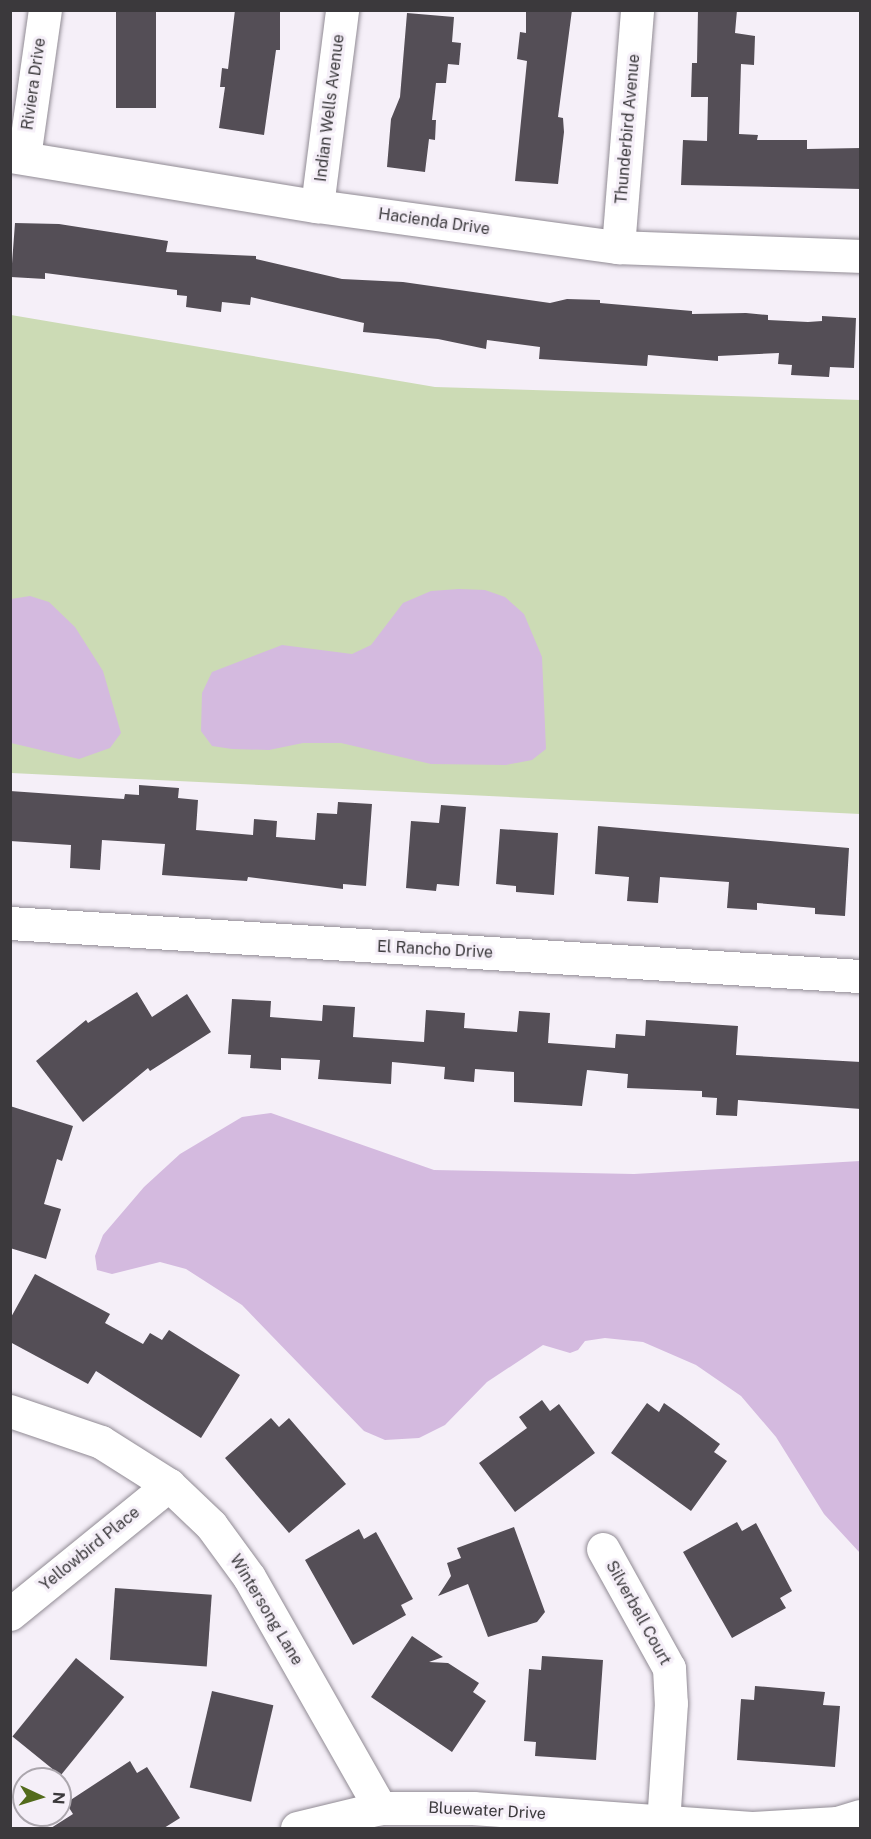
<!DOCTYPE html>
<html>
<head>
<meta charset="utf-8">
<style>
	body { margin:0 }
	#map { position:relative; width:871px; height:1839px; overflow:hidden; background:#f5eff8; font-family:"Public Sans",sans-serif }
	div>[style] { position:absolute }
	.green>* { inset:0; background:#ccdbb5 }
	.water>* { inset:0; background:#d4badf }
	.building>* { inset:0; background:#544e56; transform-origin:0 0 }
	.roads { filter:drop-shadow(0 0 2px #918b94) drop-shadow(0 0 2px #918b94) }
	.minor>* { height:33px; margin:-16.5px; padding:0 16.5px; transform-origin:16.5px; border-radius:16.5px; background:#fff }
	span { translate:-50% -50%; white-space:nowrap; text-align:center; line-height:1.15; -webkit-text-stroke:6px #f5eff8; paint-order:stroke }
	.street-label { font-size:16px; color:#3b393c }
	.frame { position:absolute; inset:0; border:12px solid #3b393c; pointer-events:none }
	.north { position:absolute; left:12px; top:1767px; width:60px; height:60px; box-sizing:border-box; background:#f5eff8; border:2px solid #aba6ad; border-radius:50%; rotate:94deg; font-size:16px; font-weight:700; line-height:24px; text-align:center; color:#3b393c }
	.north::after { content:''; display:block; margin:auto; width:21px; height:27px; background:#536b1c; clip-path:polygon(50% 0,100% 100%,50% 72%,0 100%) }
</style>
</head>
<body>
<div id="map">
	<div class="green">
		<div style="clip-path:polygon(11px 315px,435px 387px,860px 400px,860px 814px,11px 773px)"></div>
	</div>
	<div class="water">
		<div style="clip-path:polygon(459px 589px,485px 590px,505px 597px,524px 614px,542px 657px,546px 749px,532px 760px,506px 765px,431px 764px,341px 743px,303px 743px,269px 750px,232px 749px,212px 746px,201px 731px,202px 693px,212px 672px,282px 645px,352px 654px,371px 645px,403px 603px,431px 591px)"></div>
		<div style="clip-path:polygon(30px 596px,49px 602px,75px 627px,103px 671px,121px 733px,110px 748px,79px 759px,11px 743px,11px 599px)"></div>
		<div style="clip-path:polygon(271px 1113px,434px 1170px,634px 1174px,860px 1161px,860px 1553px,824px 1514px,776px 1437px,741px 1396px,696px 1365px,643px 1342px,605px 1338px,585px 1341px,578px 1350px,570px 1353px,543px 1345px,487px 1382px,445px 1425px,419px 1438px,385px 1440px,364px 1431px,242px 1305px,186px 1269px,160px 1262px,112px 1274px,97px 1270px,95px 1256px,103px 1235px,144px 1187px,180px 1154px,242px 1117px)"></div>
	</div>
	<div class="building">
		<div style="left:116px;top:10px;width:40px;height:98px"></div>
		<div style="clip-path:polygon(235px 10px,280px 10px,280px 50px,276px 50px,264px 135px,219px 128px,225px 87px,220px 87px,222px 68px,228px 69px)"></div>
		<div style="clip-path:polygon(526px 10px,572px 10px,558px 117px,563px 118px,564px 132px,558px 184px,515px 181px,527px 61px,517px 59px,520px 32px,526px 33px)"></div>
		<div style="clip-path:polygon(698px 10px,737px 10px,735px 33px,755px 36px,754px 65px,741px 64px,739px 134px,758px 135px,757px 140px,807px 140px,807px 149px,861px 148px,861px 189px,681px 185px,683px 140px,707px 141px,708px 97px,691px 97px,692px 63px,697px 63px)"></div>
		<div style="clip-path:polygon(407px 13px,454px 17px,452px 42px,461px 43px,459px 65px,448px 64px,446px 83px,436px 83px,432px 120px,436px 120px,435px 140px,429px 139px,425px 172px,387px 167px,391px 119px,400px 97px)"></div>
		<div style="clip-path:polygon(15px 223px,59px 224px,168px 241px,166px 252px,256px 256px,256px 259px,342px 279px,403px 282px,550px 303px,567px 299px,600px 300px,600px 303px,692px 311px,692px 314px,746px 313px,768px 315px,768px 320px,808px 322px,822px 321px,822px 316px,856px 318px,854px 368px,830px 367px,829px 377px,791px 375px,792px 365px,778px 364px,779px 353px,718px 356px,718px 361px,648px 355px,647px 366px,539px 359px,540px 347px,487px 340px,486px 349px,438px 339px,363px 332px,364px 323px,251px 297px,250px 305px,222px 302px,221px 312px,186px 307px,187px 296px,177px 295px,177px 290px,45px 273px,45px 279px,11px 277px)"></div>
		<div style="clip-path:polygon(139px 785px,179px 788px,178px 798px,198px 800px,196px 830px,253px 835px,254px 819px,277px 821px,276px 837px,315px 840px,317px 813px,337px 814px,338px 802px,372px 804px,366px 886px,343px 884px,343px 889px,248px 877px,247px 881px,162px 875px,165px 844px,102px 840px,100px 870px,70px 868px,71px 845px,10px 841px,10px 791px,124px 799px,125px 794px,139px 795px)"></div>
		<div style="clip-path:polygon(441px 805px,466px 807px,459px 886px,437px 884px,436px 891px,406px 888px,411px 821px,439px 823px)"></div>
		<div style="clip-path:polygon(598px 826px,849px 848px,845px 916px,815px 914px,815px 908px,757px 903px,757px 910px,727px 908px,729px 882px,660px 877px,658px 903px,627px 901px,629px 877px,595px 874px)"></div>
		<div style="clip-path:polygon(500px 829px,558px 833px,554px 895px,516px 892px,516px 886px,496px 884px)"></div>
		<div style="clip-path:polygon(137px 992px,152px 1017px,187px 994px,211px 1032px,150px 1071px,148px 1068px,83px 1122px,36px 1061px,86px 1020px,88px 1023px)"></div>
		<div style="clip-path:polygon(232px 999px,271px 1001px,270px 1017px,322px 1021px,323px 1005px,355px 1007px,353px 1037px,424px 1042px,426px 1010px,465px 1013px,464px 1028px,517px 1032px,519px 1011px,550px 1013px,548px 1043px,615px 1048px,616px 1034px,645px 1036px,646px 1020px,738px 1026px,736px 1055px,861px 1062px,861px 1109px,738px 1100px,737px 1116px,716px 1115px,717px 1098px,702px 1097px,702px 1091px,627px 1088px,628px 1074px,587px 1070px,582px 1106px,514px 1102px,514px 1072px,475px 1069px,474px 1082px,444px 1079px,445px 1067px,392px 1062px,391px 1084px,318px 1079px,320px 1060px,281px 1058px,281px 1070px,250px 1068px,251px 1055px,228px 1054px)"></div>
		<div style="clip-path:polygon(10px 1106px,73px 1126px,62px 1161px,57px 1159px,44px 1204px,61px 1209px,46px 1259px,10px 1248px)"></div>
		<div style="clip-path:polygon(35px 1274px,110px 1314px,105px 1323px,143px 1344px,150px 1333px,162px 1340px,169px 1330px,240px 1375px,201px 1438px,96px 1371px,88px 1384px,10px 1342px,10px 1319px)"></div>
		<div style="clip-path:polygon(542px 1400px,550px 1411px,559px 1404px,595px 1453px,515px 1512px,479px 1463px,527px 1428px,519px 1417px)"></div>
		<div style="clip-path:polygon(647px 1403px,659px 1412px,664px 1403px,681px 1415px,720px 1444px,714px 1452px,727px 1461px,691px 1511px,611px 1453px)"></div>
		<div style="clip-path:polygon(271px 1418px,279px 1427px,289px 1418px,346px 1484px,289px 1533px,225px 1458px)"></div>
		<div style="clip-path:polygon(737px 1522px,742px 1531px,756px 1523px,792px 1591px,780px 1598px,786px 1608px,732px 1638px,683px 1552px)"></div>
		<div style="clip-path:polygon(514px 1527px,545px 1612px,537px 1622px,488px 1637px,468px 1584px,438px 1596px,451px 1576px,447px 1563px,461px 1558px,457px 1548px)"></div>
		<div style="clip-path:polygon(359px 1529px,364px 1539px,376px 1532px,413px 1599px,401px 1605px,406px 1615px,353px 1645px,305px 1560px)"></div>
		<div style="left:115px;top:1588px;width:97px;height:72px;rotate:4deg"></div>
		<div style="clip-path:polygon(412px 1636px,443px 1657px,429px 1662px,448px 1663px,479px 1683px,473px 1692px,486px 1701px,452px 1752px,371px 1697px)"></div>
		<div style="clip-path:polygon(542px 1656px,603px 1660px,596px 1760px,535px 1756px,536px 1742px,524px 1741px,529px 1669px,541px 1670px)"></div>
		<div style="left:76px;top:1658px;width:62px;height:101px;rotate:39deg"></div>
		<div style="clip-path:polygon(755px 1686px,825px 1692px,823px 1705px,840px 1706px,835px 1767px,737px 1760px,741px 1699px,754px 1700px)"></div>
		<div style="left:212px;top:1691px;width:63px;height:99px;rotate:13deg"></div>
		<div style="clip-path:polygon(130px 1761px,137px 1773px,147px 1767px,180px 1818px,164px 1828px,51px 1828px,73px 1814px,66px 1803px)"></div>
	</div>
	<div class="roads">
		<div class="minor">
			<div style="left:10px;top:156px;width:311px;rotate:9.3deg"></div>
			<div style="left:317px;top:206px;width:304px;rotate:7.8deg"></div>
			<div style="left:618px;top:247px;width:242px;rotate:2.1deg"></div>
			<div style="left:24px;top:157px;width:148px;rotate:-81.9deg"></div>
			<div style="left:317px;top:206px;width:198px;rotate:-82.7deg"></div>
			<div style="left:618px;top:247px;width:238px;rotate:-85.4deg"></div>
			<div style="left:10px;top:923px;width:852px;rotate:3.57deg"></div>
			<div style="left:10px;top:1411px;width:96px;rotate:18.8deg"></div>
			<div style="left:101px;top:1442px;width:80px;rotate:32.3deg"></div>
			<div style="left:169px;top:1485px;width:58px;rotate:43.6deg"></div>
			<div style="left:211px;top:1525px;width:64px;rotate:53.8deg"></div>
			<div style="left:249px;top:1577px;width:266px;rotate:60.4deg"></div>
			<div style="left:603px;top:1549px;width:136px;rotate:61deg"></div>
			<div style="left:669px;top:1668px;width:35px;rotate:87deg"></div>
			<div style="left:671px;top:1703px;width:119px;rotate:93.8deg"></div>
			<div style="left:10px;top:1614px;width:205px;rotate:-39.1deg"></div>
			<div style="left:297px;top:1828px;width:85px;rotate:-13.5deg"></div>
			<div style="left:380px;top:1808px;width:93px"></div>
			<div style="left:473px;top:1808px;width:279px;rotate:4.1deg"></div>
			<div style="left:753px;top:1828px;width:84px;rotate:-3.4deg"></div>
			<div style="left:837px;top:1823px;width:24px;rotate:-17deg"></div>
		</div>
	</div>
	<div class="street-label">
		<span style="left:34px;top:84px;rotate:-82deg">Riviera Drive</span>
		<span style="left:330px;top:108px;rotate:-83deg">Indian Wells Avenue</span>
		<span style="left:628px;top:129px;rotate:-85deg">Thunderbird Avenue</span>
		<span style="left:434px;top:222px;rotate:8deg">Hacienda Drive</span>
		<span style="left:435px;top:950px;rotate:3deg">El Rancho Drive</span>
		<span style="left:90px;top:1549px;rotate:-39deg">Yellowbird Place</span>
		<span style="left:266px;top:1610px;rotate:59deg">Wintersong Lane</span>
		<span style="left:638px;top:1613px;rotate:61deg">Silverbell Court</span>
		<span style="left:487px;top:1811px;rotate:3deg">Bluewater Drive</span>
	</div>
	<div class="frame"></div>
	<div class="north">N</div>
</div>
</body>
</html>
